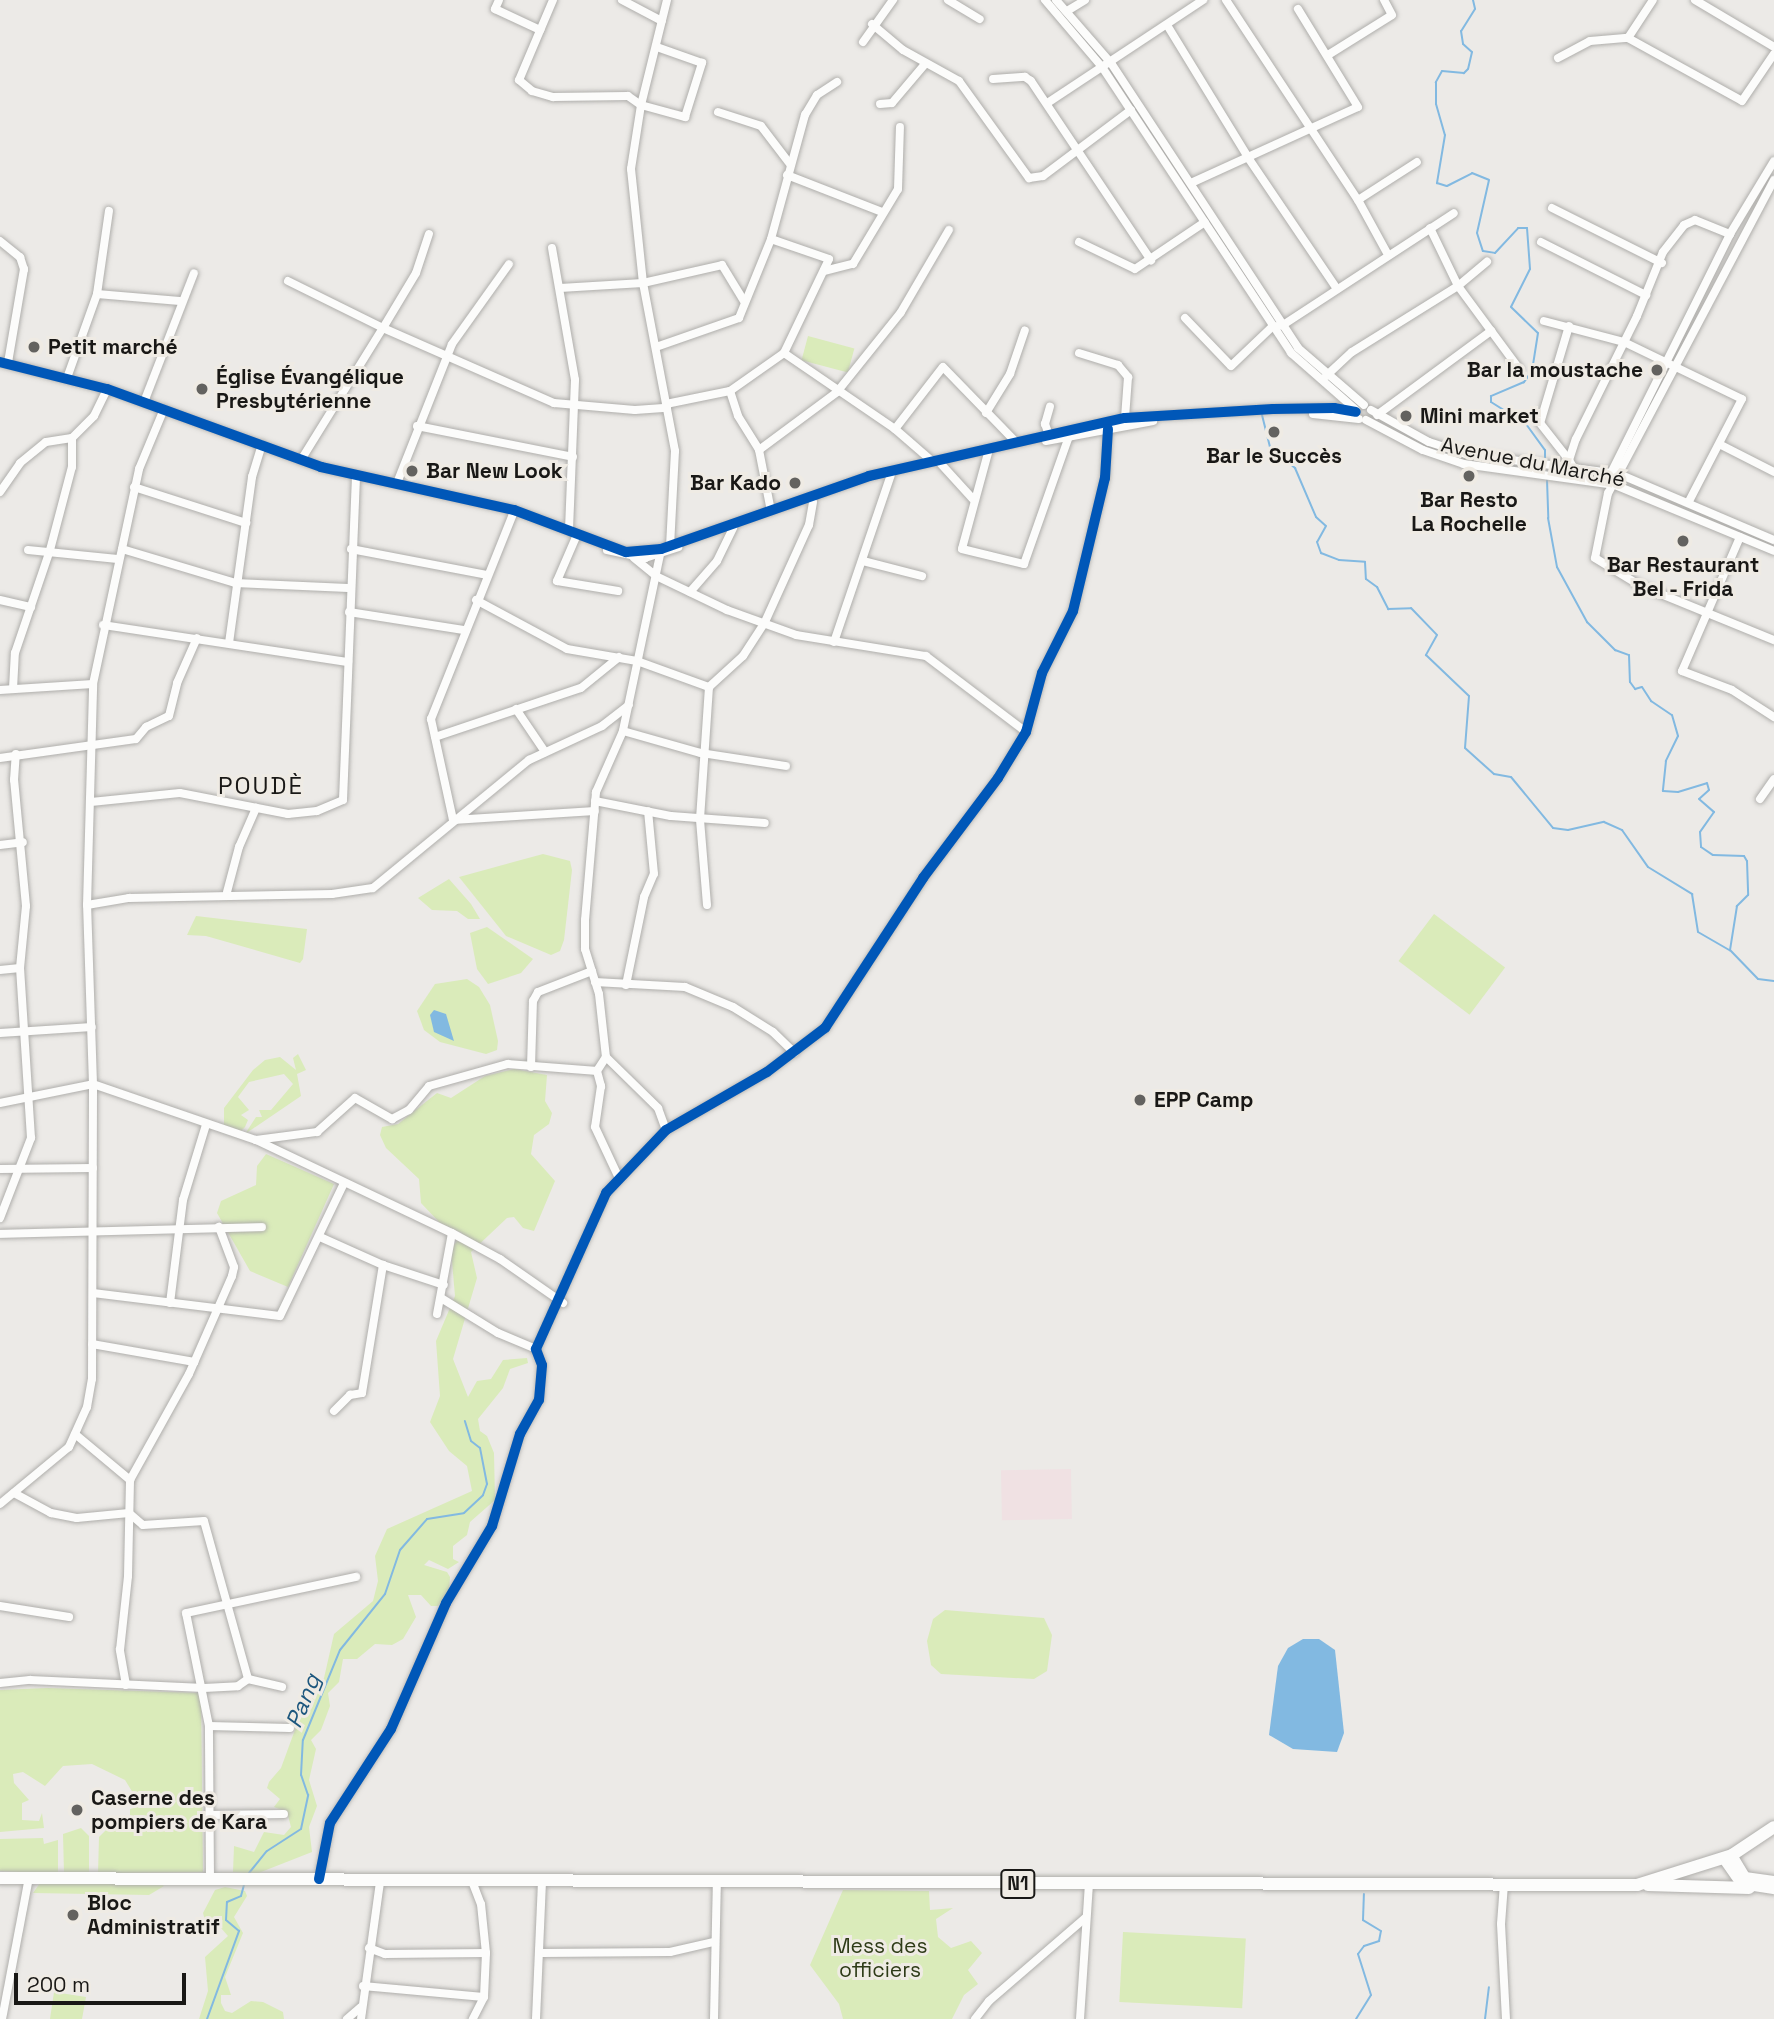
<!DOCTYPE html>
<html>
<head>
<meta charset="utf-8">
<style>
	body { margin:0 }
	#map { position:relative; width:1774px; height:2019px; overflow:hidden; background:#eceae7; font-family:"Space Grotesk",sans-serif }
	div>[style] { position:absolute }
	.medical>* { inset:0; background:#f0e1e3; transform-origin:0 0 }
	.green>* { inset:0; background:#daebba; transform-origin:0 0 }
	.water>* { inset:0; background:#82b9e1 }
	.stream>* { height:2px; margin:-1px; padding:0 1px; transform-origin:1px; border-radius:1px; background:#82b9e1 }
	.roads { filter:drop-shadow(0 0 2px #afaeab) drop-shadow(0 0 2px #afaeab) }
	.minor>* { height:8px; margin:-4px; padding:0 4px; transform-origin:4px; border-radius:4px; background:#fcfcfb }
	.major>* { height:10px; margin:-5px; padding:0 5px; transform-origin:5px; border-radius:5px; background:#fcfcfb }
	.highway>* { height:12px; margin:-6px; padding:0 6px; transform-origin:6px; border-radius:6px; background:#fcfcfb }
	.cycleway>* { height:10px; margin:-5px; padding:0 5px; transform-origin:5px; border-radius:5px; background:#0057b8 }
	.dots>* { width:19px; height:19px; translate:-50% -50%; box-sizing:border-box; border:4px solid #efebe4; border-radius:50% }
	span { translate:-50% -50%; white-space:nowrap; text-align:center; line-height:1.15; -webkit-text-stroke:6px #efebe4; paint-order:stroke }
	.shield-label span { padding:2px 5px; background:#efebe4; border:2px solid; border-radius:5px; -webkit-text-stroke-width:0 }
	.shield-label { font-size:19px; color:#191816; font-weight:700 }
	.poi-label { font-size:21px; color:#191816; font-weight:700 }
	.left { translate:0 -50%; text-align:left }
	.right { translate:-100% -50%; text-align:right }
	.street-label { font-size:21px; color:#191816 }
	.park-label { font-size:21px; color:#2e3b17 }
	.water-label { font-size:23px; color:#1d577e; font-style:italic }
	.quarter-label { font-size:24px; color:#191816; letter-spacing:2px }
	.scale { position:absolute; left:14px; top:1973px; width:172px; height:32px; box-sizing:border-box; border:4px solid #191816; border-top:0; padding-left:9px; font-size:21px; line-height:24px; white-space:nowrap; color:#191816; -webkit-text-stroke:5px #efebe4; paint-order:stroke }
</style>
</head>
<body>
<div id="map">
	<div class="medical">
		<div style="left:1071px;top:1469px;width:50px;height:70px;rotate:89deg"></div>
	</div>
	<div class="green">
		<div style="left:808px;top:336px;width:48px;height:25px;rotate:15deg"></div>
		<div style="clip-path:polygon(543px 854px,570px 861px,572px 870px,564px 940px,560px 951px,551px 955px,506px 936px,459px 877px)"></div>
		<div style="clip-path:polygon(449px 879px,471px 904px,480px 919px,468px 919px,457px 911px,432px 910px,418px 898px)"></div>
		<div style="left:1434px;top:914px;width:89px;height:59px;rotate:37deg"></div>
		<div style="clip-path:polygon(196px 916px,307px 929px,303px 959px,300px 963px,206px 936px,187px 935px)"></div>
		<div style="clip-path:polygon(487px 927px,533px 959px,521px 973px,488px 984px,477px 969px,470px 933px)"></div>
		<div style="clip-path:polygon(467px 979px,479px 987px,490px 1005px,498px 1041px,497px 1050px,486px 1054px,440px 1042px,424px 1030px,417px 1011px,435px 984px)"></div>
		<div style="clip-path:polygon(298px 1054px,306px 1070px,297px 1074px,301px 1096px,245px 1134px,256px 1117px,262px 1117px,259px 1110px,271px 1110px,293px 1084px,284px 1074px,249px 1082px,238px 1097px,249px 1110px,241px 1115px,248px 1120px,245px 1127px,241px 1131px,224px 1125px,224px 1108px,253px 1070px,265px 1060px,280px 1057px,296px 1070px,293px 1058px)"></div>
		<div style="clip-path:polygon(514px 1069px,547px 1075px,545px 1101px,552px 1113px,549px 1124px,534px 1135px,531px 1154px,555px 1181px,534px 1231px,523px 1228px,514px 1217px,507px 1218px,471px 1252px,477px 1278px,453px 1359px,468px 1397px,477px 1381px,491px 1379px,503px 1360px,527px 1358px,528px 1363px,510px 1369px,503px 1388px,478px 1419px,480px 1431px,487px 1436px,494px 1453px,495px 1500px,470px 1522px,467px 1535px,453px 1546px,453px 1559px,459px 1562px,448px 1569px,429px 1560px,424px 1565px,447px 1572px,450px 1577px,449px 1591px,438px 1606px,431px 1606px,421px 1595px,408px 1595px,416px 1617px,403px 1639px,392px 1645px,375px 1644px,357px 1659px,343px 1659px,339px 1682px,328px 1693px,330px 1706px,321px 1730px,311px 1740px,316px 1749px,309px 1780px,317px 1806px,309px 1827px,312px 1852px,256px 1874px,233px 1872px,234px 1846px,254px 1852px,264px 1832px,284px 1835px,291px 1827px,287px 1812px,274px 1807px,280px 1799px,267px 1788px,269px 1782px,281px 1768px,296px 1727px,324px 1678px,334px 1634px,373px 1601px,378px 1581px,375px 1556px,387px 1529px,472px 1491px,467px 1466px,449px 1451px,430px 1422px,440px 1396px,436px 1341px,455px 1296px,451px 1250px,462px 1233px,440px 1223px,421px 1203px,419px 1179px,386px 1148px,380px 1135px,382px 1127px,398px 1124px,437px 1093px,451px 1098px,485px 1076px)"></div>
		<div style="clip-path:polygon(266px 1154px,334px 1184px,288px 1287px,250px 1271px,217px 1213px,221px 1201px,256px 1185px,257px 1166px)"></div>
		<div style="clip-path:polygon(945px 1610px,1044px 1618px,1052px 1635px,1047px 1671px,1034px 1679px,941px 1674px,931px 1665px,927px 1641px,933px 1619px)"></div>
		<div style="clip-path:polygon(47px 1688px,201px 1693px,203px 1872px,98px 1873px,99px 1837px,116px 1820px,130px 1819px,130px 1809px,141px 1806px,125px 1780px,92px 1764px,63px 1766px,45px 1786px,23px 1772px,13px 1774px,14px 1783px,29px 1800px,22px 1803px,22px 1820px,39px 1821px,42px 1813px,44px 1828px,0 1832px,0 1690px)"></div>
		<div style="clip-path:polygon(81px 1828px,89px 1836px,89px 1872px,64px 1873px,63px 1834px)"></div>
		<div style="clip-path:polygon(43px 1838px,44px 1844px,58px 1840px,58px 1874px,0 1871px,0 1839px)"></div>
		<div style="clip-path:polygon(40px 1883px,162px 1884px,164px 1886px,149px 1895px,33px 1893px)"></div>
		<div style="clip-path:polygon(225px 1887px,245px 1891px,247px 1896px,234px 1917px,243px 1933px,225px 1977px,231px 1995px,221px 1995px,221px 2003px,225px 2011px,232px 2013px,251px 2001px,263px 2002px,283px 2012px,284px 2019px,199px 2019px,208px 1991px,205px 1957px,228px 1936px,221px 1928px,206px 1924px,203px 1913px,215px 1890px)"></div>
		<div style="clip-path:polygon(843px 1890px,929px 1891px,930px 1910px,953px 1908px,936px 1919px,938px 1937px,951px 1948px,971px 1941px,982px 1953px,968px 1970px,978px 1984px,964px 1995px,952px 2019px,843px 2019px,839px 2004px,810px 1965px)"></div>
		<div style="left:1123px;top:1932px;width:123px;height:70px;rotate:3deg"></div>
		<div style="clip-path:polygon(54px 1992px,86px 1997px,82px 2019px,50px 2019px)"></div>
	</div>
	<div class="water">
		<div style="clip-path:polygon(434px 1010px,446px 1014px,454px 1041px,434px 1032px,430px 1015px)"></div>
		<div style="clip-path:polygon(1303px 1639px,1319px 1639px,1335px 1650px,1344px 1733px,1337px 1752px,1293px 1749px,1269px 1735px,1278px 1666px,1288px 1648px)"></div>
	</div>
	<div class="stream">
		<div style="left:1473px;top:0;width:9px;rotate:77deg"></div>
		<div style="left:1475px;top:9px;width:26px;rotate:122deg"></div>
		<div style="left:1461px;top:31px;width:13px;rotate:81deg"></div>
		<div style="left:1463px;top:44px;width:12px;rotate:42deg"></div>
		<div style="left:1472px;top:52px;width:17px;rotate:103deg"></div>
		<div style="left:1468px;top:69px;width:6px;rotate:135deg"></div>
		<div style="left:1464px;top:73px;width:22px;rotate:-175deg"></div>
		<div style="left:1442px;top:71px;width:13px;rotate:119deg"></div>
		<div style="left:1436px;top:82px;width:22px;rotate:90deg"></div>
		<div style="left:1436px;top:104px;width:32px;rotate:74deg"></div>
		<div style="left:1445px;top:135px;width:49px;rotate:99.5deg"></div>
		<div style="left:1437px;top:183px;width:10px;rotate:17deg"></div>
		<div style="left:1447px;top:186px;width:28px;rotate:-27deg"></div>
		<div style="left:1472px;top:173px;width:18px;rotate:22deg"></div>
		<div style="left:1489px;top:180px;width:54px;rotate:102.8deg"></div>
		<div style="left:1477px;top:233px;width:19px;rotate:72deg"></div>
		<div style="left:1483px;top:251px;width:12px;rotate:9deg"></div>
		<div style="left:1495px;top:253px;width:34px;rotate:-47deg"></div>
		<div style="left:1518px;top:228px;width:9px"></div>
		<div style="left:1527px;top:228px;width:41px;rotate:85.8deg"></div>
		<div style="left:1530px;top:269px;width:42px;rotate:116.6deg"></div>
		<div style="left:1511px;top:307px;width:37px;rotate:44deg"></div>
		<div style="left:1538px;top:333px;width:38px;rotate:99deg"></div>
		<div style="left:1532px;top:371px;width:14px;rotate:126deg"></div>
		<div style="left:1524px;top:382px;width:36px;rotate:157deg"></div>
		<div style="left:1491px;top:396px;width:6px;rotate:90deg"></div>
		<div style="left:1491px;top:402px;width:41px;rotate:32.2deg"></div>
		<div style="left:1526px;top:424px;width:32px;rotate:54deg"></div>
		<div style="left:1545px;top:450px;width:10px;rotate:90deg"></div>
		<div style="left:1262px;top:415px;width:33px;rotate:76deg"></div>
		<div style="left:1270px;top:447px;width:33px;rotate:40deg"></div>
		<div style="left:1295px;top:468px;width:53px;rotate:66.8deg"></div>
		<div style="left:1316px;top:517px;width:13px;rotate:42deg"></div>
		<div style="left:1326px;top:526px;width:18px;rotate:119deg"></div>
		<div style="left:1317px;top:542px;width:12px;rotate:70deg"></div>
		<div style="left:1321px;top:553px;width:19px;rotate:21deg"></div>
		<div style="left:1339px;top:560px;width:26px;rotate:4deg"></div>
		<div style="left:1365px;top:562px;width:17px;rotate:87deg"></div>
		<div style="left:1366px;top:579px;width:14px;rotate:36deg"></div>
		<div style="left:1377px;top:587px;width:25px;rotate:63deg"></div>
		<div style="left:1388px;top:609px;width:23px;rotate:-2deg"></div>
		<div style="left:1411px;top:608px;width:37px;rotate:46deg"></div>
		<div style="left:1437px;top:635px;width:23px;rotate:119deg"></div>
		<div style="left:1426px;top:655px;width:59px;rotate:43.6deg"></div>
		<div style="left:1469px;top:696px;width:52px;rotate:94.4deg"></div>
		<div style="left:1465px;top:748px;width:39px;rotate:42deg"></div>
		<div style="left:1494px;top:774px;width:17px;rotate:10deg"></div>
		<div style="left:1511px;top:777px;width:66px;rotate:50.5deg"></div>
		<div style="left:1553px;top:828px;width:15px;rotate:8deg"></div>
		<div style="left:1568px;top:830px;width:37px;rotate:-13deg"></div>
		<div style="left:1604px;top:822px;width:20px;rotate:24deg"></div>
		<div style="left:1622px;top:830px;width:45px;rotate:54.9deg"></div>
		<div style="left:1648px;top:867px;width:52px;rotate:31.5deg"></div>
		<div style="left:1692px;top:894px;width:38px;rotate:81deg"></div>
		<div style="left:1698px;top:932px;width:36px;rotate:30deg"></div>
		<div style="left:1547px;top:480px;width:38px;rotate:88deg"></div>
		<div style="left:1548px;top:518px;width:50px;rotate:79.6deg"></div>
		<div style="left:1557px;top:567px;width:63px;rotate:61.4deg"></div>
		<div style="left:1587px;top:622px;width:40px;rotate:45deg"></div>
		<div style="left:1615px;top:650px;width:15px;rotate:20deg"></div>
		<div style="left:1629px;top:655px;width:27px;rotate:88deg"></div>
		<div style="left:1630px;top:682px;width:9px;rotate:54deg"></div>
		<div style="left:1635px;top:689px;width:7px;rotate:-16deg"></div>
		<div style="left:1642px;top:687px;width:17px;rotate:57deg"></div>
		<div style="left:1651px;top:701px;width:25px;rotate:34deg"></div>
		<div style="left:1672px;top:715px;width:22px;rotate:74deg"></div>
		<div style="left:1678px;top:736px;width:28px;rotate:116deg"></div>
		<div style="left:1666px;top:761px;width:30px;rotate:96deg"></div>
		<div style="left:1663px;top:791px;width:15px;rotate:4deg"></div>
		<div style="left:1678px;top:792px;width:30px;rotate:-17deg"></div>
		<div style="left:1707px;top:783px;width:7px;rotate:74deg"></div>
		<div style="left:1709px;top:790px;width:13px;rotate:138deg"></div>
		<div style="left:1699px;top:799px;width:20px;rotate:41deg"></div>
		<div style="left:1714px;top:812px;width:24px;rotate:125deg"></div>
		<div style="left:1700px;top:832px;width:15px;rotate:86deg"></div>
		<div style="left:1701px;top:847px;width:14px;rotate:34deg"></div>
		<div style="left:1713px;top:855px;width:31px;rotate:2deg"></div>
		<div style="left:1744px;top:856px;width:6px;rotate:59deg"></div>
		<div style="left:1747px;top:861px;width:34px;rotate:88deg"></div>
		<div style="left:1748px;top:895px;width:16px;rotate:135deg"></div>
		<div style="left:1737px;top:906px;width:45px;rotate:99deg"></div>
		<div style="left:1730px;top:950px;width:40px;rotate:46deg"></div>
		<div style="left:1758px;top:979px;width:16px;rotate:7deg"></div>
		<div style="left:249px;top:1873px;width:28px;rotate:-51deg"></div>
		<div style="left:267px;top:1851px;width:40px;rotate:-32.9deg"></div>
		<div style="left:301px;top:1829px;width:35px;rotate:-78deg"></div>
		<div style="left:308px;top:1795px;width:21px;rotate:-109deg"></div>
		<div style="left:301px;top:1775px;width:35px;rotate:-87deg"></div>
		<div style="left:303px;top:1740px;width:97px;rotate:-67.7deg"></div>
		<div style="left:340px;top:1650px;width:72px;rotate:-51.2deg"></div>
		<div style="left:385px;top:1594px;width:46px;rotate:-71.2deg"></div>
		<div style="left:400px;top:1550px;width:41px;rotate:-48.9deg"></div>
		<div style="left:427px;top:1519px;width:37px;rotate:-9deg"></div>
		<div style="left:464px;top:1513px;width:26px;rotate:-43deg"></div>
		<div style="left:483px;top:1495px;width:12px;rotate:-70deg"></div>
		<div style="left:487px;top:1484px;width:37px;rotate:-101deg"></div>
		<div style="left:480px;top:1448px;width:11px;rotate:-142deg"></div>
		<div style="left:471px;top:1441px;width:21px;rotate:-107deg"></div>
		<div style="left:207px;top:2019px;width:94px;rotate:-70deg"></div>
		<div style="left:239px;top:1931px;width:17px;rotate:-140deg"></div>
		<div style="left:226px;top:1920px;width:18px;rotate:-87deg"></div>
		<div style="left:227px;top:1902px;width:15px;rotate:-23deg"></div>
		<div style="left:241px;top:1896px;width:11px;rotate:-75deg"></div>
		<div style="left:1356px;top:2019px;width:28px;rotate:-58deg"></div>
		<div style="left:1371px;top:1995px;width:43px;rotate:-107.6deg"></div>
		<div style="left:1358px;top:1954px;width:10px;rotate:-53deg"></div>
		<div style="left:1364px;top:1946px;width:16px;rotate:-18deg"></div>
		<div style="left:1379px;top:1941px;width:10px;rotate:-79deg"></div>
		<div style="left:1381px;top:1931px;width:21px;rotate:-149deg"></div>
		<div style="left:1363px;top:1920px;width:26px;rotate:-88deg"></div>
		<div style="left:1485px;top:2019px;width:32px;rotate:-83deg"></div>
	</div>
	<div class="roads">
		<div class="minor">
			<div style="left:499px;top:0;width:10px;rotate:114deg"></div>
			<div style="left:495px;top:9px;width:50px;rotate:25deg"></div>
			<div style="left:553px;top:0;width:87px;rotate:113deg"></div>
			<div style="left:519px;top:80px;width:17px;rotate:40deg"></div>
			<div style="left:532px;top:91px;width:22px;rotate:16deg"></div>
			<div style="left:553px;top:97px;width:75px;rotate:-0.8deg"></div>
			<div style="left:628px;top:96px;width:16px;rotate:35deg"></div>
			<div style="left:641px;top:105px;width:46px;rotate:15.3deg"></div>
			<div style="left:685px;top:117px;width:57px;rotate:-72.5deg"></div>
			<div style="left:702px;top:63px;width:48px;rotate:-160.4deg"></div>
			<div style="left:622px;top:0;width:45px;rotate:27.7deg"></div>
			<div style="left:667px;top:0;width:108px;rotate:103.9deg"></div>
			<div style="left:641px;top:105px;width:65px;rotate:98.9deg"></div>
			<div style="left:631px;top:169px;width:115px;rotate:84deg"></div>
			<div style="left:643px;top:283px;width:171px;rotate:79.2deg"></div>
			<div style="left:675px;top:451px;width:94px;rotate:93deg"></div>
			<div style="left:948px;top:0;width:37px;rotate:31deg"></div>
			<div style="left:1045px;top:0;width:88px;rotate:49.6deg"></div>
			<div style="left:1102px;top:67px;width:343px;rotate:56.5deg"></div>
			<div style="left:1291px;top:353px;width:86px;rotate:41.2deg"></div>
			<div style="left:1056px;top:0;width:84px;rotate:48.9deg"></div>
			<div style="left:1111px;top:63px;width:341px;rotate:56.7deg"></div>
			<div style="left:1298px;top:348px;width:87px;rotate:40.8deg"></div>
			<div style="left:1226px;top:0;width:240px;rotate:56.6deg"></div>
			<div style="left:1358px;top:200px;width:60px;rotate:61.3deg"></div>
			<div style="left:1695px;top:0;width:92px;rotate:30.7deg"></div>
			<div style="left:1067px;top:11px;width:21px;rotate:-31deg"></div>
			<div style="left:872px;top:24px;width:40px;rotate:40deg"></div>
			<div style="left:903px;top:50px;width:64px;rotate:29deg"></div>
			<div style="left:959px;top:81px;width:120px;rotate:54.2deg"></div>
			<div style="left:1029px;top:178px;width:14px;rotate:-8deg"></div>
			<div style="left:1043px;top:176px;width:110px;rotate:-36.9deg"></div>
			<div style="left:1167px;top:25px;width:157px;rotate:58.5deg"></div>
			<div style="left:1249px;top:159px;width:157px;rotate:55.9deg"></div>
			<div style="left:1628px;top:38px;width:45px;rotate:-56.7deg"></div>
			<div style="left:863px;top:42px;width:52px;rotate:-54.5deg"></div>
			<div style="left:1328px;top:55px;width:75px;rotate:-32deg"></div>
			<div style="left:1392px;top:15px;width:17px;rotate:-118deg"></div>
			<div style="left:1558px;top:58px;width:36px;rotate:-28deg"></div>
			<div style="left:1590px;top:41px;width:38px;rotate:-5deg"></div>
			<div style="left:1628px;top:38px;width:130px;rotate:28.9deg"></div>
			<div style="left:1742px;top:101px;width:57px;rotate:-55.8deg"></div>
			<div style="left:993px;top:79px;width:32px;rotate:-4deg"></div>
			<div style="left:1025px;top:77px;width:7px;rotate:34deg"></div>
			<div style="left:1031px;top:81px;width:216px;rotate:56.2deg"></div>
			<div style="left:1049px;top:102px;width:185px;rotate:-33.5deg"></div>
			<div style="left:880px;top:104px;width:12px;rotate:-5deg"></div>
			<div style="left:892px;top:103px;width:51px;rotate:-49.8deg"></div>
			<div style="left:718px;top:112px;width:45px;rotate:18deg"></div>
			<div style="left:761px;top:126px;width:48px;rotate:52.7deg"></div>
			<div style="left:787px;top:175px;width:102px;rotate:21.3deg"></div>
			<div style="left:1774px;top:180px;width:354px;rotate:117.9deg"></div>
			<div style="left:1608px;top:493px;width:66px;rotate:101.3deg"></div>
			<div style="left:1595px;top:558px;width:52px;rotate:31.5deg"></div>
			<div style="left:1639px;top:585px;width:146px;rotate:22.2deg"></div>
			<div style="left:1191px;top:183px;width:183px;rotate:-24.5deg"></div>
			<div style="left:1358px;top:107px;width:115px;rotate:-121.5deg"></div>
			<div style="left:1358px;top:200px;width:70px;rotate:-32.8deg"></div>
			<div style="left:1552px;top:208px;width:123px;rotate:26.6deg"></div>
			<div style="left:1430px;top:228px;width:64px;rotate:64.2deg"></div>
			<div style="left:1458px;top:286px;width:104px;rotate:53.6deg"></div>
			<div style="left:0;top:241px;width:26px;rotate:39deg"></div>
			<div style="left:20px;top:257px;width:13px;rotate:72deg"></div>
			<div style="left:24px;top:269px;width:95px;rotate:99.7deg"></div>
			<div style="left:1079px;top:242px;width:62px;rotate:25.7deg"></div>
			<div style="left:1135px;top:269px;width:84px;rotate:-33.9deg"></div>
			<div style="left:1541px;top:242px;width:118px;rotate:26.8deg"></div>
			<div style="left:552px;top:248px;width:134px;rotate:80.1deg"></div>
			<div style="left:575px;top:380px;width:149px;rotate:92.3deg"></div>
			<div style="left:824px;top:271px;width:30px;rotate:-14deg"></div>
			<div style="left:853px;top:264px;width:87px;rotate:-59deg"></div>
			<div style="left:898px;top:189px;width:62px;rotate:-88.2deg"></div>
			<div style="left:288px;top:281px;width:106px;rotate:26.3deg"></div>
			<div style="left:383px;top:328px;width:64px;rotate:-59deg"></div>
			<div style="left:416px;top:273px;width:41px;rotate:-71.6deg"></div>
			<div style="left:560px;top:288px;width:83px;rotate:-3.4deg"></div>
			<div style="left:643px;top:283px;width:81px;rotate:-12.8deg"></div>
			<div style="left:722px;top:265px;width:42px;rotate:58.6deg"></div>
			<div style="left:97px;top:294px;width:83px;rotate:4.8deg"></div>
			<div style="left:1185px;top:318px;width:66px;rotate:46.2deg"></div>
			<div style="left:1231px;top:366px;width:57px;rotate:-43.6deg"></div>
			<div style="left:1272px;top:327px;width:11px;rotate:-10deg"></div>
			<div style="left:1283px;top:325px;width:204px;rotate:-33.2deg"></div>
			<div style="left:1544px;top:321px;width:83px;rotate:14.7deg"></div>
			<div style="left:1624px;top:342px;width:131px;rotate:25.8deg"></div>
			<div style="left:1742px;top:399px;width:117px;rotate:117.4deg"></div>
			<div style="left:1569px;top:326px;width:101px;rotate:106.6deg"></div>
			<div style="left:1540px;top:423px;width:47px;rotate:51.9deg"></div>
			<div style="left:656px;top:347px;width:88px;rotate:-19.3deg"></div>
			<div style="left:739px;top:318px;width:85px;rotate:-67.9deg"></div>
			<div style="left:771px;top:239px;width:129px;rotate:-74.7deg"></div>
			<div style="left:805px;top:115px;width:23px;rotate:-59deg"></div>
			<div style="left:817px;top:95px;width:24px;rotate:-33deg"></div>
			<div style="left:784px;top:353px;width:135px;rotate:34.4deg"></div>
			<div style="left:895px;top:429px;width:49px;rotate:40.9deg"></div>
			<div style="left:1079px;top:353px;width:41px;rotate:17.1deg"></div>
			<div style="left:1118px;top:365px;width:16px;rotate:50deg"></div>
			<div style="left:1128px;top:377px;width:41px;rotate:94.2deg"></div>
			<div style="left:0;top:362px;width:110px;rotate:14.2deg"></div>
			<div style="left:107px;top:389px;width:228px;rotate:20deg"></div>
			<div style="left:321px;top:467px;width:198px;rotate:12.6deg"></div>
			<div style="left:514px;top:510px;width:120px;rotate:20.6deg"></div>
			<div style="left:626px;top:552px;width:35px;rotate:-5deg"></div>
			<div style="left:661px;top:549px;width:220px;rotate:-19.3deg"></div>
			<div style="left:869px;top:476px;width:262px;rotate:-12.8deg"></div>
			<div style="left:1125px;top:418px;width:148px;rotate:-3.5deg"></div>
			<div style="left:1273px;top:409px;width:61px;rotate:-0.9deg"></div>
			<div style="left:1334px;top:408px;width:22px;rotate:10deg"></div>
			<div style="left:1326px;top:376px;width:35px;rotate:-43deg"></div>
			<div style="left:1352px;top:352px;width:125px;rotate:-31.9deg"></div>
			<div style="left:1458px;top:286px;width:38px;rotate:-40deg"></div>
			<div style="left:67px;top:378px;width:89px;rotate:-70.3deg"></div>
			<div style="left:97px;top:294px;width:84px;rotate:-81.8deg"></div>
			<div style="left:730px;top:391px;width:26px;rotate:72deg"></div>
			<div style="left:738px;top:416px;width:40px;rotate:58deg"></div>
			<div style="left:759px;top:450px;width:62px;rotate:78.9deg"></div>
			<div style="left:144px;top:402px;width:138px;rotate:-68.8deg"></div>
			<div style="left:666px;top:404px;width:65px;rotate:-11.5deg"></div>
			<div style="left:730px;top:391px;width:66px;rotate:-35.1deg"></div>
			<div style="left:784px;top:353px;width:104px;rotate:-64.4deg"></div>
			<div style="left:829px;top:259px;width:61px;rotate:-161deg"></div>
			<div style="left:1371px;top:410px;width:66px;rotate:28.9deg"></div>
			<div style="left:1429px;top:442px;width:39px;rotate:18deg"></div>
			<div style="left:1466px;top:454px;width:154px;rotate:7.4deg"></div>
			<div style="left:1619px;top:474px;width:168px;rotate:23.1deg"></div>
			<div style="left:986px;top:413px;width:46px;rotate:-58.4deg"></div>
			<div style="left:1010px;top:374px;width:46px;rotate:-71.2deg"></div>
			<div style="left:1313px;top:414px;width:46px;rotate:6.2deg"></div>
			<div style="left:1377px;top:415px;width:142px;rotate:-36.4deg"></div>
			<div style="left:1366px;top:420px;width:64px;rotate:27.8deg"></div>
			<div style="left:1423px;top:450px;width:43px;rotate:18.9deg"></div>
			<div style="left:1464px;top:464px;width:152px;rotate:7.9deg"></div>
			<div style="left:1615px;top:485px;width:172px;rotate:22.5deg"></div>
			<div style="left:417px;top:426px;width:159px;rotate:11.2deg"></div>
			<div style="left:895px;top:429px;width:78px;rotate:-52.3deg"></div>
			<div style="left:943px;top:367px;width:103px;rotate:45.8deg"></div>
			<div style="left:1049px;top:435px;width:12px;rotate:-110deg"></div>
			<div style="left:1045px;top:424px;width:18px;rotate:-74deg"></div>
			<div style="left:1046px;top:441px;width:109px;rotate:-10.6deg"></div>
			<div style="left:1721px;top:445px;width:59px;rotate:27deg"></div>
			<div style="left:759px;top:450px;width:97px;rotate:-36.6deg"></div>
			<div style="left:837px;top:392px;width:102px;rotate:-51.3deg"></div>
			<div style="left:901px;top:312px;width:95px;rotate:-59.7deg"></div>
			<div style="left:988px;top:453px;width:99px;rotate:105.2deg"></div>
			<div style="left:962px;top:549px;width:64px;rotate:13.6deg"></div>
			<div style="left:1024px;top:564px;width:136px;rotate:-70.6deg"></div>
			<div style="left:301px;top:460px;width:155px;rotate:-58.2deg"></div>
			<div style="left:383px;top:328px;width:187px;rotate:23.7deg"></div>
			<div style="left:554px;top:403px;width:81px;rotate:4.9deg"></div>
			<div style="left:635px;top:410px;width:32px;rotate:-4deg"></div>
			<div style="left:941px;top:464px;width:47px;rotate:47.6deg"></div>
			<div style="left:1573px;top:467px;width:8px;rotate:-120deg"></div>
			<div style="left:1569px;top:460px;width:22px;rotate:-72deg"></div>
			<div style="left:1576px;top:439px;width:137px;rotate:-63.6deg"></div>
			<div style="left:1637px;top:316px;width:69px;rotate:-67.9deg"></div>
			<div style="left:1663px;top:252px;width:34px;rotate:-52deg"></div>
			<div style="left:1684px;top:225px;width:12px;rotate:-24deg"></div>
			<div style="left:1695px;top:220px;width:38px;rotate:22deg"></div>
			<div style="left:1611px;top:473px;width:267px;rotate:-63.5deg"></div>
			<div style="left:1730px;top:234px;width:85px;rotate:-58.9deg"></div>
			<div style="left:397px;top:483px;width:149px;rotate:-68.4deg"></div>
			<div style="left:452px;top:344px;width:98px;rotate:-54.5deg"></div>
			<div style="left:134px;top:487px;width:118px;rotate:17.8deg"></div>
			<div style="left:0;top:492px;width:35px;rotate:-55deg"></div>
			<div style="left:20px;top:463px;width:33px;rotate:-39deg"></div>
			<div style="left:46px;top:442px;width:26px;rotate:-9deg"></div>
			<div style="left:513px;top:514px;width:221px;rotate:111.8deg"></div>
			<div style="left:431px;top:719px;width:103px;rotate:77.7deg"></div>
			<div style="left:453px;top:820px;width:142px;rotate:-3.6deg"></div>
			<div style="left:576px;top:537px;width:48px;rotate:113.4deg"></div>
			<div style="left:557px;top:581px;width:62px;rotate:9.3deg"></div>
			<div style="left:1740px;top:537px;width:146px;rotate:113.4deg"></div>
			<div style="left:1682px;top:671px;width:53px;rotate:20.8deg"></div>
			<div style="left:1732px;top:690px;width:50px;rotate:32.7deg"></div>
			<div style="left:122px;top:549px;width:118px;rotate:16.7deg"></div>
			<div style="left:235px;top:583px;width:113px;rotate:2.5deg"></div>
			<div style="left:351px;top:549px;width:138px;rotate:10.8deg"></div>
			<div style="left:28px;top:550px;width:90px;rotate:5.7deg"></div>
			<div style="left:607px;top:550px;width:39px;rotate:12deg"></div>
			<div style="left:645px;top:558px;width:35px;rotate:-18deg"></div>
			<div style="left:661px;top:550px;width:185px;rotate:101.9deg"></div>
			<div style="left:623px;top:731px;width:67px;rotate:113.9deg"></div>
			<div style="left:596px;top:792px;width:128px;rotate:94.9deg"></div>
			<div style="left:585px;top:920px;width:29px;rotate:90deg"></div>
			<div style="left:585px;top:949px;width:47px;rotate:72.7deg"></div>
			<div style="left:599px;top:994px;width:63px;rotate:83.7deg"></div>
			<div style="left:606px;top:1057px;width:73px;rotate:44.4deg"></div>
			<div style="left:658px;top:1108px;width:23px;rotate:70deg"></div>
			<div style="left:634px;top:558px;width:28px;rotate:39deg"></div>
			<div style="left:656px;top:576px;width:79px;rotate:25.6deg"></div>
			<div style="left:727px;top:610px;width:73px;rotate:19.9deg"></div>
			<div style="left:796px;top:635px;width:132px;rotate:9.2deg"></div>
			<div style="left:926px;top:656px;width:126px;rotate:37.2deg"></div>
			<div style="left:863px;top:561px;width:61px;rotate:14.3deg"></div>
			<div style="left:690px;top:592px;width:41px;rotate:-48.9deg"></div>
			<div style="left:717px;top:561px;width:37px;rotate:-64deg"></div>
			<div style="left:0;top:600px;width:32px;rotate:13deg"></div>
			<div style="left:476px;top:600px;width:103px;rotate:28.3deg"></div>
			<div style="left:567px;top:649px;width:71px;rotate:9.7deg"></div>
			<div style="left:637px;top:661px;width:77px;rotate:19.9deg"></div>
			<div style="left:709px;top:687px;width:46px;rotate:-42.4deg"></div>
			<div style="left:743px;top:656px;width:38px;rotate:-57deg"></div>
			<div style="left:764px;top:624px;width:109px;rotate:-65.6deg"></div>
			<div style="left:809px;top:525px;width:23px;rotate:-80deg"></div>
			<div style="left:349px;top:612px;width:116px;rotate:8.9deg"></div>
			<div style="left:103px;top:625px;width:248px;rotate:8.6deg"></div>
			<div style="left:834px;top:642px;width:176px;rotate:-71.2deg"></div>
			<div style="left:229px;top:643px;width:168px;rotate:-82.1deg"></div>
			<div style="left:252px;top:477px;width:34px;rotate:-73deg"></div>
			<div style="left:13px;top:689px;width:36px;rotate:-87deg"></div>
			<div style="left:15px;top:653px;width:109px;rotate:-71.2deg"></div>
			<div style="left:50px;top:550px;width:86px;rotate:-75.2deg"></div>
			<div style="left:72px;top:467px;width:29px;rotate:-90deg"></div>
			<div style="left:72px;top:438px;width:31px;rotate:-45deg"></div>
			<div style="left:94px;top:416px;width:30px;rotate:-64deg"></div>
			<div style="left:0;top:690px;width:93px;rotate:-3.7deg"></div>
			<div style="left:516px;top:709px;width:52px;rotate:56deg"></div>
			<div style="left:623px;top:731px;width:81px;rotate:15.8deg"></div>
			<div style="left:701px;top:753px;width:86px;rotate:8.7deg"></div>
			<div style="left:435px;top:737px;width:154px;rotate:-18.6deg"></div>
			<div style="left:581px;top:688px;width:49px;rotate:-39.2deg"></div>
			<div style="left:0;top:758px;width:137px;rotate:-8deg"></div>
			<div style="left:136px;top:739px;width:16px;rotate:-50deg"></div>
			<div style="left:146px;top:727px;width:25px;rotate:-26deg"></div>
			<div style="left:169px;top:716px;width:34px;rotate:-76deg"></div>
			<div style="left:177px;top:683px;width:49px;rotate:-66deg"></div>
			<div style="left:1760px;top:799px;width:24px;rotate:-55deg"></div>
			<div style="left:595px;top:801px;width:77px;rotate:11.2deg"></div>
			<div style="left:671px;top:816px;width:94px;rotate:4.3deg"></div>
			<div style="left:91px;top:802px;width:89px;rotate:-5.8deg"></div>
			<div style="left:180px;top:793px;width:110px;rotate:11deg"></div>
			<div style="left:288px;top:814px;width:29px;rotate:-6deg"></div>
			<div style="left:317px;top:811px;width:28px;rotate:-23deg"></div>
			<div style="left:343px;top:800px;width:321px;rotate:-87.7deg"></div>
			<div style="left:0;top:845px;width:23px;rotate:-7deg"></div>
			<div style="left:227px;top:892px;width:47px;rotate:-75.1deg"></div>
			<div style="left:239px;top:847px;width:43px;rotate:-66.4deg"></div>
			<div style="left:87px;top:905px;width:43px;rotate:-9.5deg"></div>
			<div style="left:129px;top:898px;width:203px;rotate:-1.1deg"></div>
			<div style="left:332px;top:894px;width:41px;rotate:-8.3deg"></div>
			<div style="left:373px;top:888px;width:202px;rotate:-39.4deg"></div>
			<div style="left:529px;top:760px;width:81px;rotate:-25deg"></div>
			<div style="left:602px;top:726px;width:34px;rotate:-38deg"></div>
			<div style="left:707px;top:905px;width:86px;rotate:-94.7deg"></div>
			<div style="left:700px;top:819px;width:132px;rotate:-86.1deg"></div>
			<div style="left:0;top:970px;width:20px;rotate:-6deg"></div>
			<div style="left:595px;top:982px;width:90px;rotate:3.2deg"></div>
			<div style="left:685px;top:987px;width:52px;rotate:22.6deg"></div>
			<div style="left:733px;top:1007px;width:47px;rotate:32deg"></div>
			<div style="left:773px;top:1032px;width:30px;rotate:44deg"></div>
			<div style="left:626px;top:985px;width:90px;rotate:-78.4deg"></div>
			<div style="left:644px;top:897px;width:25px;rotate:-67deg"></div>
			<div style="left:654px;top:874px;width:63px;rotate:-95.4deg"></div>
			<div style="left:0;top:1033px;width:92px;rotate:-3.7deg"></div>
			<div style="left:606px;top:1057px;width:17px;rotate:123deg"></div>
			<div style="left:597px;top:1071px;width:16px;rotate:75deg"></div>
			<div style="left:601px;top:1086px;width:41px;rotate:98.3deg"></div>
			<div style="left:595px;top:1127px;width:54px;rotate:64.9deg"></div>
			<div style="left:531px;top:1067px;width:66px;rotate:-88.3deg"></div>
			<div style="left:533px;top:1001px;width:10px;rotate:-61deg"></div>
			<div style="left:538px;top:992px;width:58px;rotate:-21.3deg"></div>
			<div style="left:0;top:1103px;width:95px;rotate:-11.5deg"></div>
			<div style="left:93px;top:1084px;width:172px;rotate:19deg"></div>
			<div style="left:256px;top:1140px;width:217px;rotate:25.4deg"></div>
			<div style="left:452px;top:1233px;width:55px;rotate:28.4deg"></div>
			<div style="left:500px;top:1259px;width:77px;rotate:34.9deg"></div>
			<div style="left:256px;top:1140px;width:62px;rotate:-7.5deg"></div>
			<div style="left:317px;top:1132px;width:51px;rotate:-41.8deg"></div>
			<div style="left:355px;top:1098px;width:43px;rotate:29.6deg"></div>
			<div style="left:392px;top:1119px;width:19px;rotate:-28deg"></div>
			<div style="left:409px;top:1110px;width:31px;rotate:-50deg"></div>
			<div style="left:429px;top:1086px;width:82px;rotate:-15.6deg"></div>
			<div style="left:508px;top:1064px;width:89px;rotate:4.5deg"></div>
			<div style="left:0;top:1169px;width:93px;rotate:-0.6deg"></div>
			<div style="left:0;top:1218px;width:86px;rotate:-68.8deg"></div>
			<div style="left:31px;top:1138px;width:170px;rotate:-93.7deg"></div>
			<div style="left:20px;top:968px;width:62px;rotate:-84.5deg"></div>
			<div style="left:26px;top:906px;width:127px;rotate:-95.4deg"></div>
			<div style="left:14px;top:780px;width:26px;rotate:-86deg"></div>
			<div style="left:0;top:1234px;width:262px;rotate:-1.5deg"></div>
			<div style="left:320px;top:1237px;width:69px;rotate:24deg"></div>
			<div style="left:383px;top:1265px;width:64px;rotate:18.2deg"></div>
			<div style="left:93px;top:1293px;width:188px;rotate:7deg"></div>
			<div style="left:280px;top:1316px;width:148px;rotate:-64.3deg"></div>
			<div style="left:441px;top:1298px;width:67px;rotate:31.6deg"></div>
			<div style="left:498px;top:1333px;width:41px;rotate:22.8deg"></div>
			<div style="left:170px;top:1303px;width:104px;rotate:-82.8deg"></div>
			<div style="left:183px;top:1200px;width:78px;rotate:-73deg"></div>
			<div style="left:437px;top:1314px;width:82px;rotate:-79.5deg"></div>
			<div style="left:92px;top:1344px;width:104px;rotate:10deg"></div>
			<div style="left:334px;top:1411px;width:23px;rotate:-45deg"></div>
			<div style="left:350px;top:1395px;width:12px;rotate:-9deg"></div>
			<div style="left:362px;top:1393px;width:130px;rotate:-80.7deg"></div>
			<div style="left:75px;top:1434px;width:72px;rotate:39.9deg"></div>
			<div style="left:14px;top:1493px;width:42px;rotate:28.4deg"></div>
			<div style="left:51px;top:1513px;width:26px;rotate:11deg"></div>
			<div style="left:77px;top:1518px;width:52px;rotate:-5.5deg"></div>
			<div style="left:129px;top:1513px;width:18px;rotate:41deg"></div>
			<div style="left:143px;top:1525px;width:61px;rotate:-3.8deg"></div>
			<div style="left:204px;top:1521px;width:164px;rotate:74.4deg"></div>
			<div style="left:248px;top:1679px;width:35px;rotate:13deg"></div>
			<div style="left:0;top:1504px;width:89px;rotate:-39.6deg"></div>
			<div style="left:69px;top:1447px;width:44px;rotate:-65.8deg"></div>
			<div style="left:87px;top:1407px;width:28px;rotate:-80deg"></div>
			<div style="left:92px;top:1379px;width:295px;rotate:-89.8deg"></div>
			<div style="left:93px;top:1084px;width:179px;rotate:-91.9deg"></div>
			<div style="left:87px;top:905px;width:221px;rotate:-88.4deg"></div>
			<div style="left:93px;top:684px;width:220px;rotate:-77.9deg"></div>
			<div style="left:139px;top:469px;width:65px;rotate:-67.4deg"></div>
			<div style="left:0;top:1606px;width:70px;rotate:9.1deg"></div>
			<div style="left:0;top:1683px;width:30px;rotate:-6deg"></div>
			<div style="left:30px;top:1680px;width:174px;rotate:2.6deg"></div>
			<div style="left:204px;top:1688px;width:34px;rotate:-3deg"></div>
			<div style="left:238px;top:1686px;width:12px;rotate:-35deg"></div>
			<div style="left:126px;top:1685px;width:36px;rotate:-100deg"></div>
			<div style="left:120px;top:1650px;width:74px;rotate:-83.8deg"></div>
			<div style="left:128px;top:1576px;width:96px;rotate:-88.8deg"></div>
			<div style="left:130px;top:1480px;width:121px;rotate:-60.9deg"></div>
			<div style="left:189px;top:1374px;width:107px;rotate:-66.3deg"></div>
			<div style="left:232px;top:1276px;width:9px;rotate:-77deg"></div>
			<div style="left:234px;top:1267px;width:43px;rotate:-110.6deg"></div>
			<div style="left:209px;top:1726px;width:81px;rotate:1.4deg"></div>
			<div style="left:208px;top:1815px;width:76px;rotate:-0.8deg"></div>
			<div style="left:319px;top:1879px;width:57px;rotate:-78.9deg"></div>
			<div style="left:330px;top:1823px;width:112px;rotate:-57deg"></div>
			<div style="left:391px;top:1729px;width:137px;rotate:-66.4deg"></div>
			<div style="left:446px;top:1603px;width:90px;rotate:-59.1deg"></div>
			<div style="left:492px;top:1526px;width:96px;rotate:-73.1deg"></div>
			<div style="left:520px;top:1434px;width:39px;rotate:-61deg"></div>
			<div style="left:539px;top:1400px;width:35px;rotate:-85deg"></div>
			<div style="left:542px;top:1365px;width:17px;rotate:-111deg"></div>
			<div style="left:536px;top:1349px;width:171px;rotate:-65.8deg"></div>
			<div style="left:606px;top:1193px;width:87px;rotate:-46.4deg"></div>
			<div style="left:666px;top:1130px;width:116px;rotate:-29.9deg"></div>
			<div style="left:767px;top:1072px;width:73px;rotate:-37.2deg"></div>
			<div style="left:825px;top:1028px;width:179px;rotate:-56.8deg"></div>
			<div style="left:923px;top:878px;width:125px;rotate:-53.1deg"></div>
			<div style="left:998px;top:778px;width:54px;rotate:-58.7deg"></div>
			<div style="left:1026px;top:732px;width:61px;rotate:-74.8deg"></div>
			<div style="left:1042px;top:673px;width:69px;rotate:-63.4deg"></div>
			<div style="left:1073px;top:611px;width:137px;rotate:-76.5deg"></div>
			<div style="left:1105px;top:478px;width:49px;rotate:-86.5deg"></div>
			<div style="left:210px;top:1880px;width:154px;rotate:-90.4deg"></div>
			<div style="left:209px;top:1726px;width:115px;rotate:-101.5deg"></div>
			<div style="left:186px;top:1613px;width:174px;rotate:-12deg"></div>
			<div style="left:472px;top:1881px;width:25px;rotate:69deg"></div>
			<div style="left:481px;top:1904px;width:49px;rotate:84.2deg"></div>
			<div style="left:486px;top:1953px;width:44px;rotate:92.6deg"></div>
			<div style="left:484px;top:1997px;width:25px;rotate:117deg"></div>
			<div style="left:1504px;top:1884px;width:40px;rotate:94.3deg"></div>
			<div style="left:1501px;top:1924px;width:95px;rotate:87deg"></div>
			<div style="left:369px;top:1948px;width:17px;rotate:21deg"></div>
			<div style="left:385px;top:1954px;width:101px;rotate:-0.6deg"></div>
			<div style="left:541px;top:1953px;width:129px;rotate:-0.4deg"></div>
			<div style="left:670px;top:1952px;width:44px;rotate:-13.1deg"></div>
			<div style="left:363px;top:1986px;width:121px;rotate:5.2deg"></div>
			<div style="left:2px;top:2019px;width:144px;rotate:-79.2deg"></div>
			<div style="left:347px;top:2019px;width:18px;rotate:-41deg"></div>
			<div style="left:361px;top:2019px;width:138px;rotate:-82.1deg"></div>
			<div style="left:536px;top:2019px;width:138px;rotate:-87.5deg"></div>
			<div style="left:714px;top:2019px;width:138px;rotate:-88.8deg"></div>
			<div style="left:975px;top:2019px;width:23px;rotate:-52deg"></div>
			<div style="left:989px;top:2001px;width:127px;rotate:-40.8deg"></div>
			<div style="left:1080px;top:2019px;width:134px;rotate:-86.2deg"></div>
		</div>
		<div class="major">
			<div style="left:1732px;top:1855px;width:26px;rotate:59deg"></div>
			<div style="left:1745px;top:1877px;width:29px;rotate:8deg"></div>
			<div style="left:1723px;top:1858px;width:32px;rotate:55deg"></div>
			<div style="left:1741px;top:1884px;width:33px;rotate:9deg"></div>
		</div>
		<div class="highway">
			<div style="left:0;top:1878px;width:1637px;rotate:0.25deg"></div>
			<div style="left:1637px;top:1885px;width:100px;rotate:-17.5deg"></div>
			<div style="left:1732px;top:1855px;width:50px;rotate:-33.7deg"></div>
			<div style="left:1648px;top:1885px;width:101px;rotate:1.7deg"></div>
		</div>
	</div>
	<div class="cycleway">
		<div style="left:0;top:362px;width:110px;rotate:14.2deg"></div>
		<div style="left:107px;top:389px;width:228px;rotate:20deg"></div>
		<div style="left:321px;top:467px;width:198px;rotate:12.6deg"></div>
		<div style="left:514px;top:510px;width:120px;rotate:20.6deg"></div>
		<div style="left:626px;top:552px;width:35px;rotate:-5deg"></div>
		<div style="left:661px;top:549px;width:220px;rotate:-19.3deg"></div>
		<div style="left:869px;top:476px;width:262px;rotate:-12.8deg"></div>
		<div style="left:1125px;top:418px;width:148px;rotate:-3.5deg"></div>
		<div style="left:1273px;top:409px;width:61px;rotate:-0.9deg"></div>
		<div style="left:1334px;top:408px;width:22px;rotate:10deg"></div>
		<div style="left:319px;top:1879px;width:57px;rotate:-78.9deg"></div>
		<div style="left:330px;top:1823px;width:112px;rotate:-57deg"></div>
		<div style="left:391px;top:1729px;width:137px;rotate:-66.4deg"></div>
		<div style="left:446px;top:1603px;width:90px;rotate:-59.1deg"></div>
		<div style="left:492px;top:1526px;width:96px;rotate:-73.1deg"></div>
		<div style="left:520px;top:1434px;width:39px;rotate:-61deg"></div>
		<div style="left:539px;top:1400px;width:35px;rotate:-85deg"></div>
		<div style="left:542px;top:1365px;width:17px;rotate:-111deg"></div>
		<div style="left:536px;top:1349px;width:171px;rotate:-65.8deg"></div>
		<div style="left:606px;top:1193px;width:87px;rotate:-46.4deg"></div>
		<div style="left:666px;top:1130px;width:116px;rotate:-29.9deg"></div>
		<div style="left:767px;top:1072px;width:73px;rotate:-37.2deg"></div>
		<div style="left:825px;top:1028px;width:179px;rotate:-56.8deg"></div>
		<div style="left:923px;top:878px;width:125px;rotate:-53.1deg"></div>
		<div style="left:998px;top:778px;width:54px;rotate:-58.7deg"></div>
		<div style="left:1026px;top:732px;width:61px;rotate:-74.8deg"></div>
		<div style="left:1042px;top:673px;width:69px;rotate:-63.4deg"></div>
		<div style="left:1073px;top:611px;width:137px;rotate:-76.5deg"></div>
		<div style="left:1105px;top:478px;width:49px;rotate:-86.5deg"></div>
	</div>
	<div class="dots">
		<div style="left:34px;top:347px;background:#63625f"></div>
		<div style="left:1657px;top:370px;background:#63625f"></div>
		<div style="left:202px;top:389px;background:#63625f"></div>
		<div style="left:1406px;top:416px;background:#63625f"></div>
		<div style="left:1274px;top:432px;background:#63625f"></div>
		<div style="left:412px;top:471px;background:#63625f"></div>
		<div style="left:1469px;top:476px;background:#63625f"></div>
		<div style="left:795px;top:483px;background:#63625f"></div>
		<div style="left:1683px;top:541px;background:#63625f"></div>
		<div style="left:1140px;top:1100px;background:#63625f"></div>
		<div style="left:77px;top:1810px;background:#63625f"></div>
		<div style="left:73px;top:1915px;background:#63625f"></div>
	</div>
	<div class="shield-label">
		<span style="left:1018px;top:1884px">N1</span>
	</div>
	<div class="poi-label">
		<span class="left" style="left:48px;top:347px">Petit marché</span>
		<span class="right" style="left:1643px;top:370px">Bar la moustache</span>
		<span class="left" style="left:216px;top:389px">Église Évangélique<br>Presbytérienne</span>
		<span class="left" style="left:1420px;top:416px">Mini market</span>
		<span style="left:1274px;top:456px">Bar le Succès</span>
		<span class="left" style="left:426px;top:471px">Bar New Look</span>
		<span class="right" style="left:781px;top:483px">Bar Kado</span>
		<span style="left:1469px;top:512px">Bar Resto<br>La Rochelle</span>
		<span style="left:1683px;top:577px">Bar Restaurant<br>Bel - Frida</span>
		<span class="left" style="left:1154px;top:1100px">EPP Camp</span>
		<span class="left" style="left:91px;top:1810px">Caserne des<br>pompiers de Kara</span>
		<span class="left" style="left:87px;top:1915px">Bloc<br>Administratif</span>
	</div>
	<div class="street-label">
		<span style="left:1533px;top:462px;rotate:11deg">Avenue du Marché</span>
	</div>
	<div class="park-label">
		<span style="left:880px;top:1958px">Mess des<br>officiers</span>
	</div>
	<div class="water-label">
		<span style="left:303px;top:1701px;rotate:-68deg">Pang</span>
	</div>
	<div class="quarter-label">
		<span style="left:261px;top:786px">POUDÈ</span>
	</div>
	<div class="scale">200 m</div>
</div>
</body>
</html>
